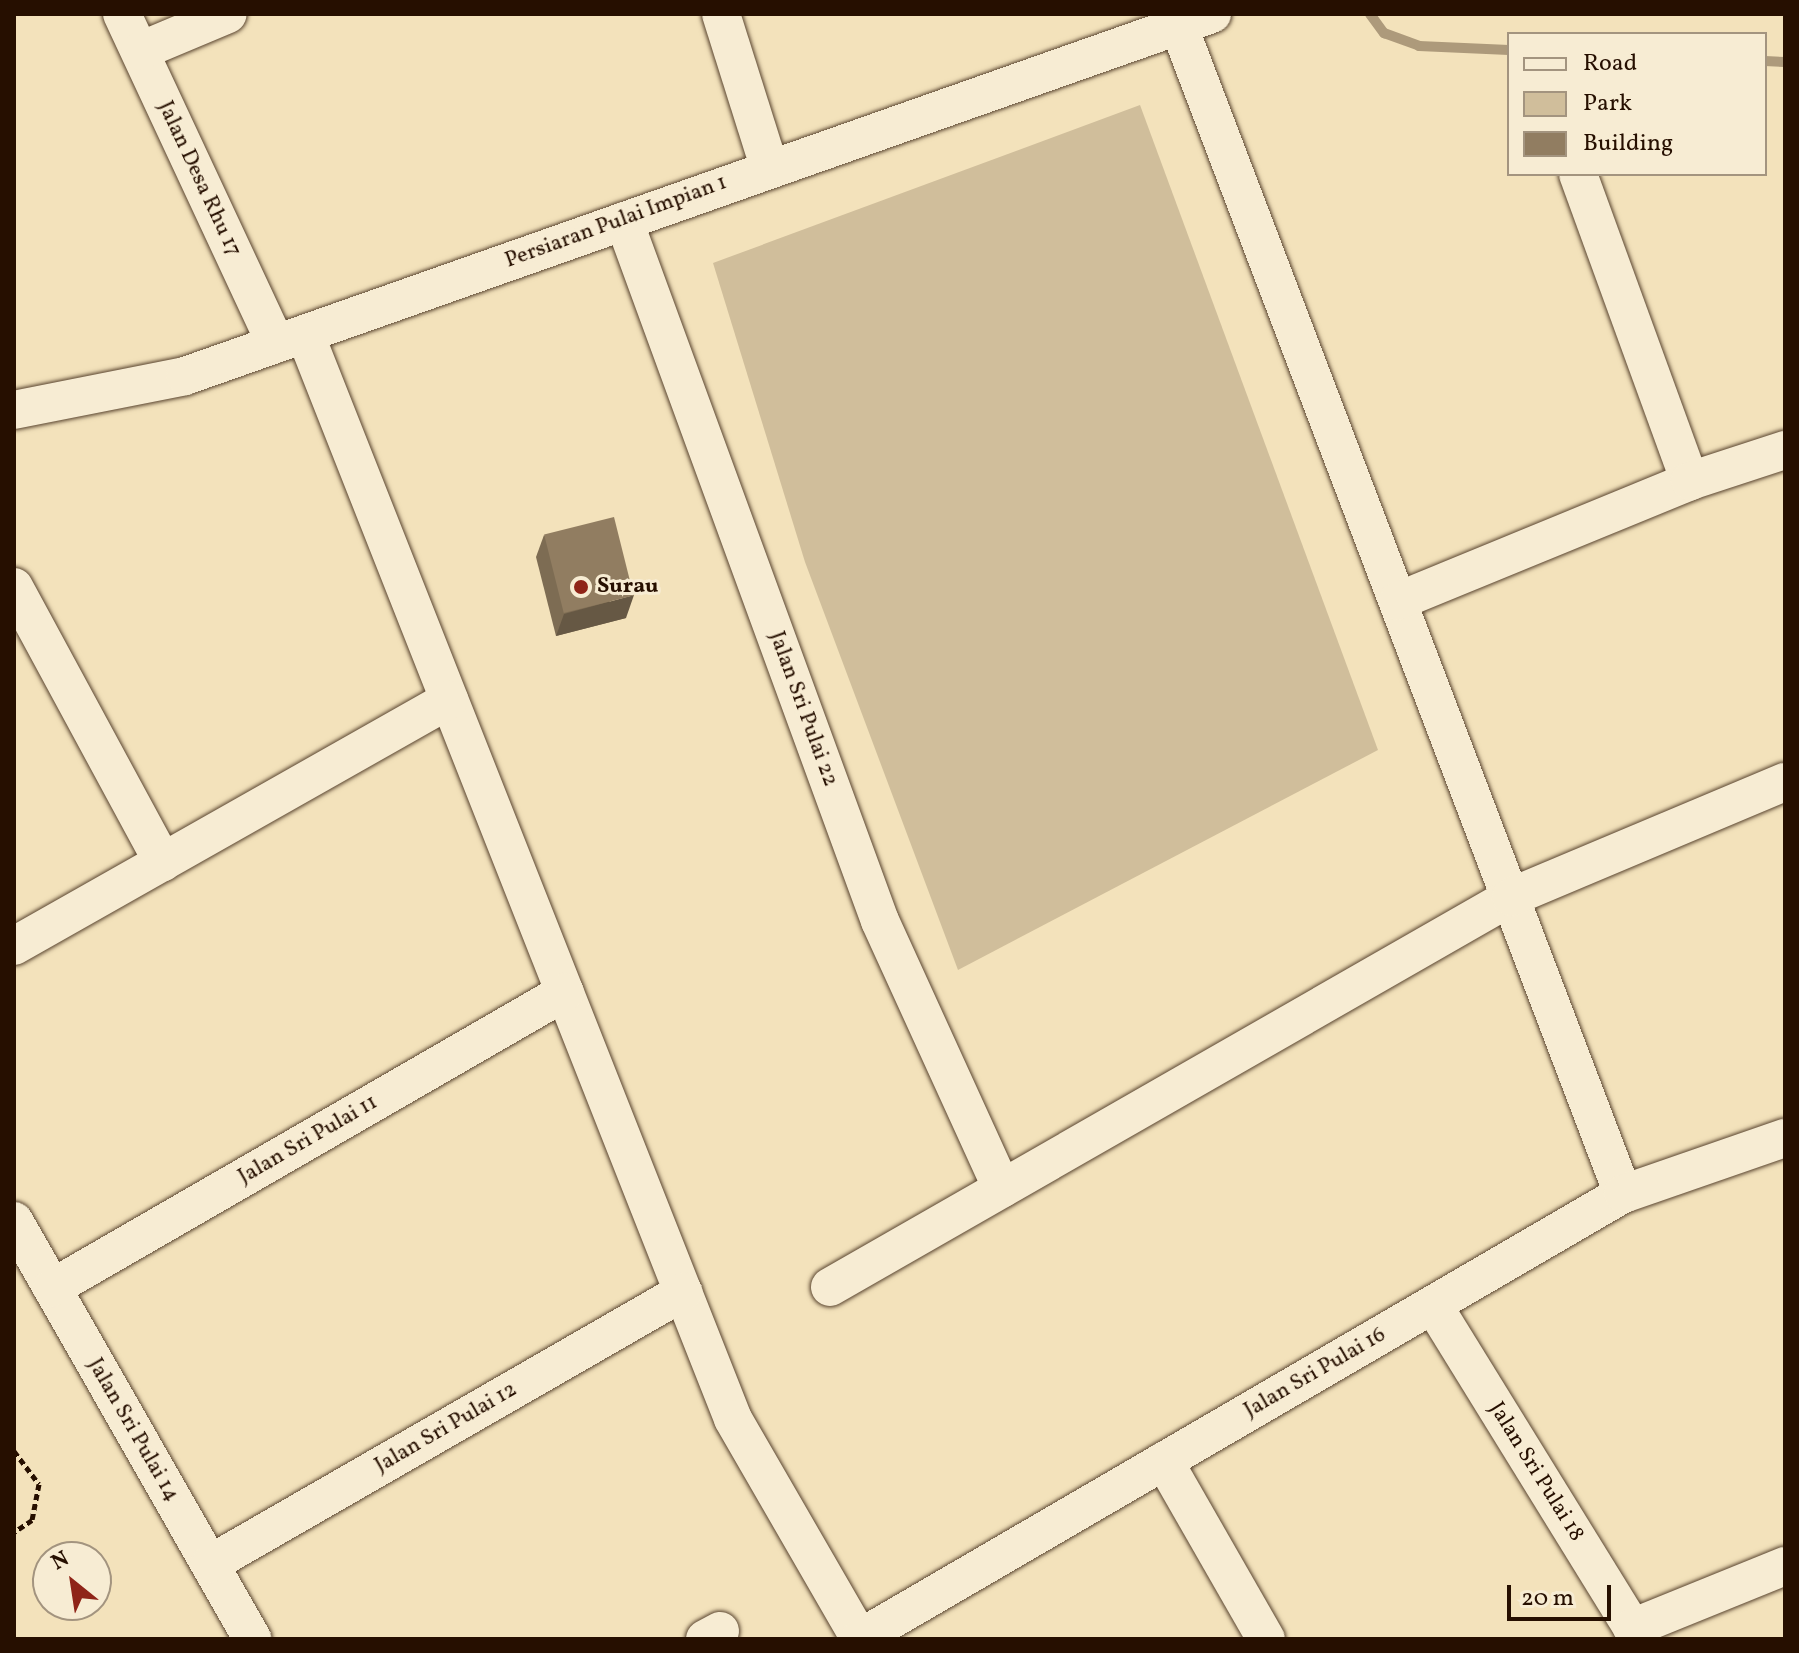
<!DOCTYPE html>
<html>
<head>
<meta charset="utf-8">
<style>
	body { margin:0 }
	#map { position:relative; width:1799px; height:1653px; overflow:hidden; background:#f3e2bb; font-family:Vollkorn,serif }
	div>[style] { position:absolute }
	.green>* { inset:0; background:#d0be9b }
	.stream>* { height:10px; margin:-5px; padding:0 5px; transform-origin:5px; border-radius:5px; background:#ad9a7b }
	.path>* { height:5px; margin-top:-2.5px; transform-origin:0; background:repeating-linear-gradient(90deg,#260f00 0 6px,transparent 0 10px) }
	.roads { filter:drop-shadow(0 0 2px #59442f) drop-shadow(0 0 2px #59442f) }
	.street>* { height:38px; margin:-19px; padding:0 19px; transform-origin:19px; border-radius:19px; background:#f7ecd3 }
	.wall>* { inset:0; background:#7d6c53 }
	.shaded-wall>* { inset:0; background:#665844 }
	.building>* { inset:0; background:#917d61; transform-origin:0 0 }
	.dots>* { width:22px; height:22px; translate:-50% -50%; box-sizing:border-box; border:4px solid #f7ecd3; border-radius:50% }
	span { translate:-50% -50%; white-space:nowrap; text-align:center; line-height:1.15; -webkit-text-stroke:6px #f7ecd3; paint-order:stroke }
	.street-label { font-size:22px; color:#260f00 }
	.poi-label { font-size:22px; color:#260f00; font-weight:700 }
	.left { translate:0 -50%; text-align:left }
	.frame { position:absolute; inset:0; border:16px solid #260f00; pointer-events:none }
	.legend { position:absolute; left:1507px; top:32px; width:260px; height:144px; box-sizing:border-box; background:#f7ecd3; border:2px solid #a3947f; margin:0; padding:10px 14px; list-style:none; font-size:24px; color:#260f00 }
	.legend li { display:flex; align-items:center; gap:16px; height:40px }
	.legend b { width:40px; border:2px solid #a3947f }
	.north { position:absolute; left:32px; top:1541px; width:80px; height:80px; box-sizing:border-box; background:#f7ecd3; border:2px solid #a3947f; border-radius:50%; rotate:330deg; font-size:22px; font-weight:700; line-height:32px; text-align:center; color:#260f00 }
	.north::after { content:''; display:block; margin:auto; width:28px; height:36px; background:#8f2418; clip-path:polygon(50% 0,100% 100%,50% 72%,0 100%) }
	.scale { position:absolute; left:1507px; top:1585px; width:104px; height:36px; box-sizing:border-box; border:4px solid #260f00; border-top:0; padding-left:10px; font-size:24px; line-height:28px; white-space:nowrap; color:#260f00; -webkit-text-stroke:6px #f7ecd3; paint-order:stroke }
</style>
</head>
<body>
<div id="map">
	<div class="green">
		<div style="clip-path:polygon(1140px 105px,1378px 750px,958px 970px,805px 562px,713px 263px)"></div>
	</div>
	<div class="stream">
		<div style="left:1370px;top:14px;width:24px;rotate:54deg"></div>
		<div style="left:1384px;top:33px;width:37px;rotate:20deg"></div>
		<div style="left:1419px;top:46px;width:90px;rotate:2.5deg"></div>
		<div style="left:1765px;top:61px;width:20px;rotate:3deg"></div>
	</div>
	<div class="path">
		<div style="left:14px;top:1451px;width:41px;rotate:52.9deg"></div>
		<div style="left:39px;top:1484px;width:37px;rotate:101deg"></div>
		<div style="left:32px;top:1520px;width:22px;rotate:146deg"></div>
	</div>
	<div class="roads">
		<div class="street">
			<div style="left:122px;top:14px;width:364px;rotate:65deg"></div>
			<div style="left:721px;top:14px;width:159px;rotate:72.5deg"></div>
			<div style="left:1179px;top:27px;width:1249px;rotate:69.17deg"></div>
			<div style="left:140px;top:51px;width:95px;rotate:-22.8deg"></div>
			<div style="left:1578px;top:174px;width:327px;rotate:70deg"></div>
			<div style="left:624px;top:221px;width:745px;rotate:69.91deg"></div>
			<div style="left:880px;top:921px;width:294px;rotate:65.5deg"></div>
			<div style="left:305px;top:334px;width:1166px;rotate:68.47deg"></div>
			<div style="left:733px;top:1419px;width:254px;rotate:60deg"></div>
			<div style="left:14px;top:410px;width:174px;rotate:-11.2deg"></div>
			<div style="left:185px;top:376px;width:1089px;rotate:-19.42deg"></div>
			<div style="left:14px;top:587px;width:313px;rotate:61.6deg"></div>
			<div style="left:1398px;top:601px;width:316px;rotate:-22.3deg"></div>
			<div style="left:1690px;top:481px;width:100px;rotate:-18.1deg"></div>
			<div style="left:14px;top:946px;width:500px;rotate:-29.5deg"></div>
			<div style="left:14px;top:1221px;width:481px;rotate:60.3deg"></div>
			<div style="left:830px;top:1287px;width:785px;rotate:-29.8deg"></div>
			<div style="left:1511px;top:897px;width:297px;rotate:-22.8deg"></div>
			<div style="left:52px;top:1288px;width:592px;rotate:-29.98deg"></div>
			<div style="left:1433px;top:1305px;width:392px;rotate:58.3deg"></div>
			<div style="left:1164px;top:1461px;width:205px;rotate:60.2deg"></div>
			<div style="left:210px;top:1564px;width:546px;rotate:-29.9deg"></div>
			<div style="left:1632px;top:1628px;width:165px;rotate:-22.1deg"></div>
			<div style="left:860px;top:1638px;width:883px;rotate:-30.2deg"></div>
			<div style="left:1623px;top:1194px;width:171px;rotate:-19.1deg"></div>
			<div style="left:705px;top:1639px;width:17px;rotate:-28deg"></div>
		</div>
	</div>
	<div class="wall">
		<div style="clip-path:polygon(544px 535px,626px 618px,556px 636px,536px 557px)"></div>
	</div>
	<div class="shaded-wall">
		<div style="clip-path:polygon(634px 595px,626px 618px,556px 636px,564px 614px)"></div>
	</div>
	<div class="building">
		<div style="left:614px;top:517px;width:81px;height:72px;rotate:76deg"></div>
	</div>
	<div class="dots">
		<div style="left:581px;top:587px;background:#8f2418"></div>
	</div>
	<div class="street-label">
		<span style="left:199px;top:179px;rotate:65deg">Jalan Desa Rhu 17</span>
		<span style="left:616px;top:222px;rotate:-20deg">Persiaran Pulai Impian 1</span>
		<span style="left:803px;top:709px;rotate:70deg">Jalan Sri Pulai 22</span>
		<span style="left:308px;top:1140px;rotate:-30deg">Jalan Sri Pulai 11</span>
		<span style="left:1315px;top:1373px;rotate:-30deg">Jalan Sri Pulai 16</span>
		<span style="left:446px;top:1428px;rotate:-30deg">Jalan Sri Pulai 12</span>
		<span style="left:133px;top:1430px;rotate:60deg">Jalan Sri Pulai 14</span>
		<span style="left:1536px;top:1472px;rotate:58deg">Jalan Sri Pulai 18</span>
	</div>
	<div class="poi-label">
		<span class="left" style="left:597px;top:587px">Surau</span>
	</div>
	<div class="frame"></div>
	<ul class="legend">
	<li><b style="height:10px;background:#f7ecd3"></b>Road</li>
	<li><b style="height:22px;background:#d0be9b"></b>Park</li>
	<li><b style="height:22px;background:#917d61"></b>Building</li>
	</ul>
	<div class="north">N</div>
	<div class="scale">20 m</div>
</div>
</body>
</html>
